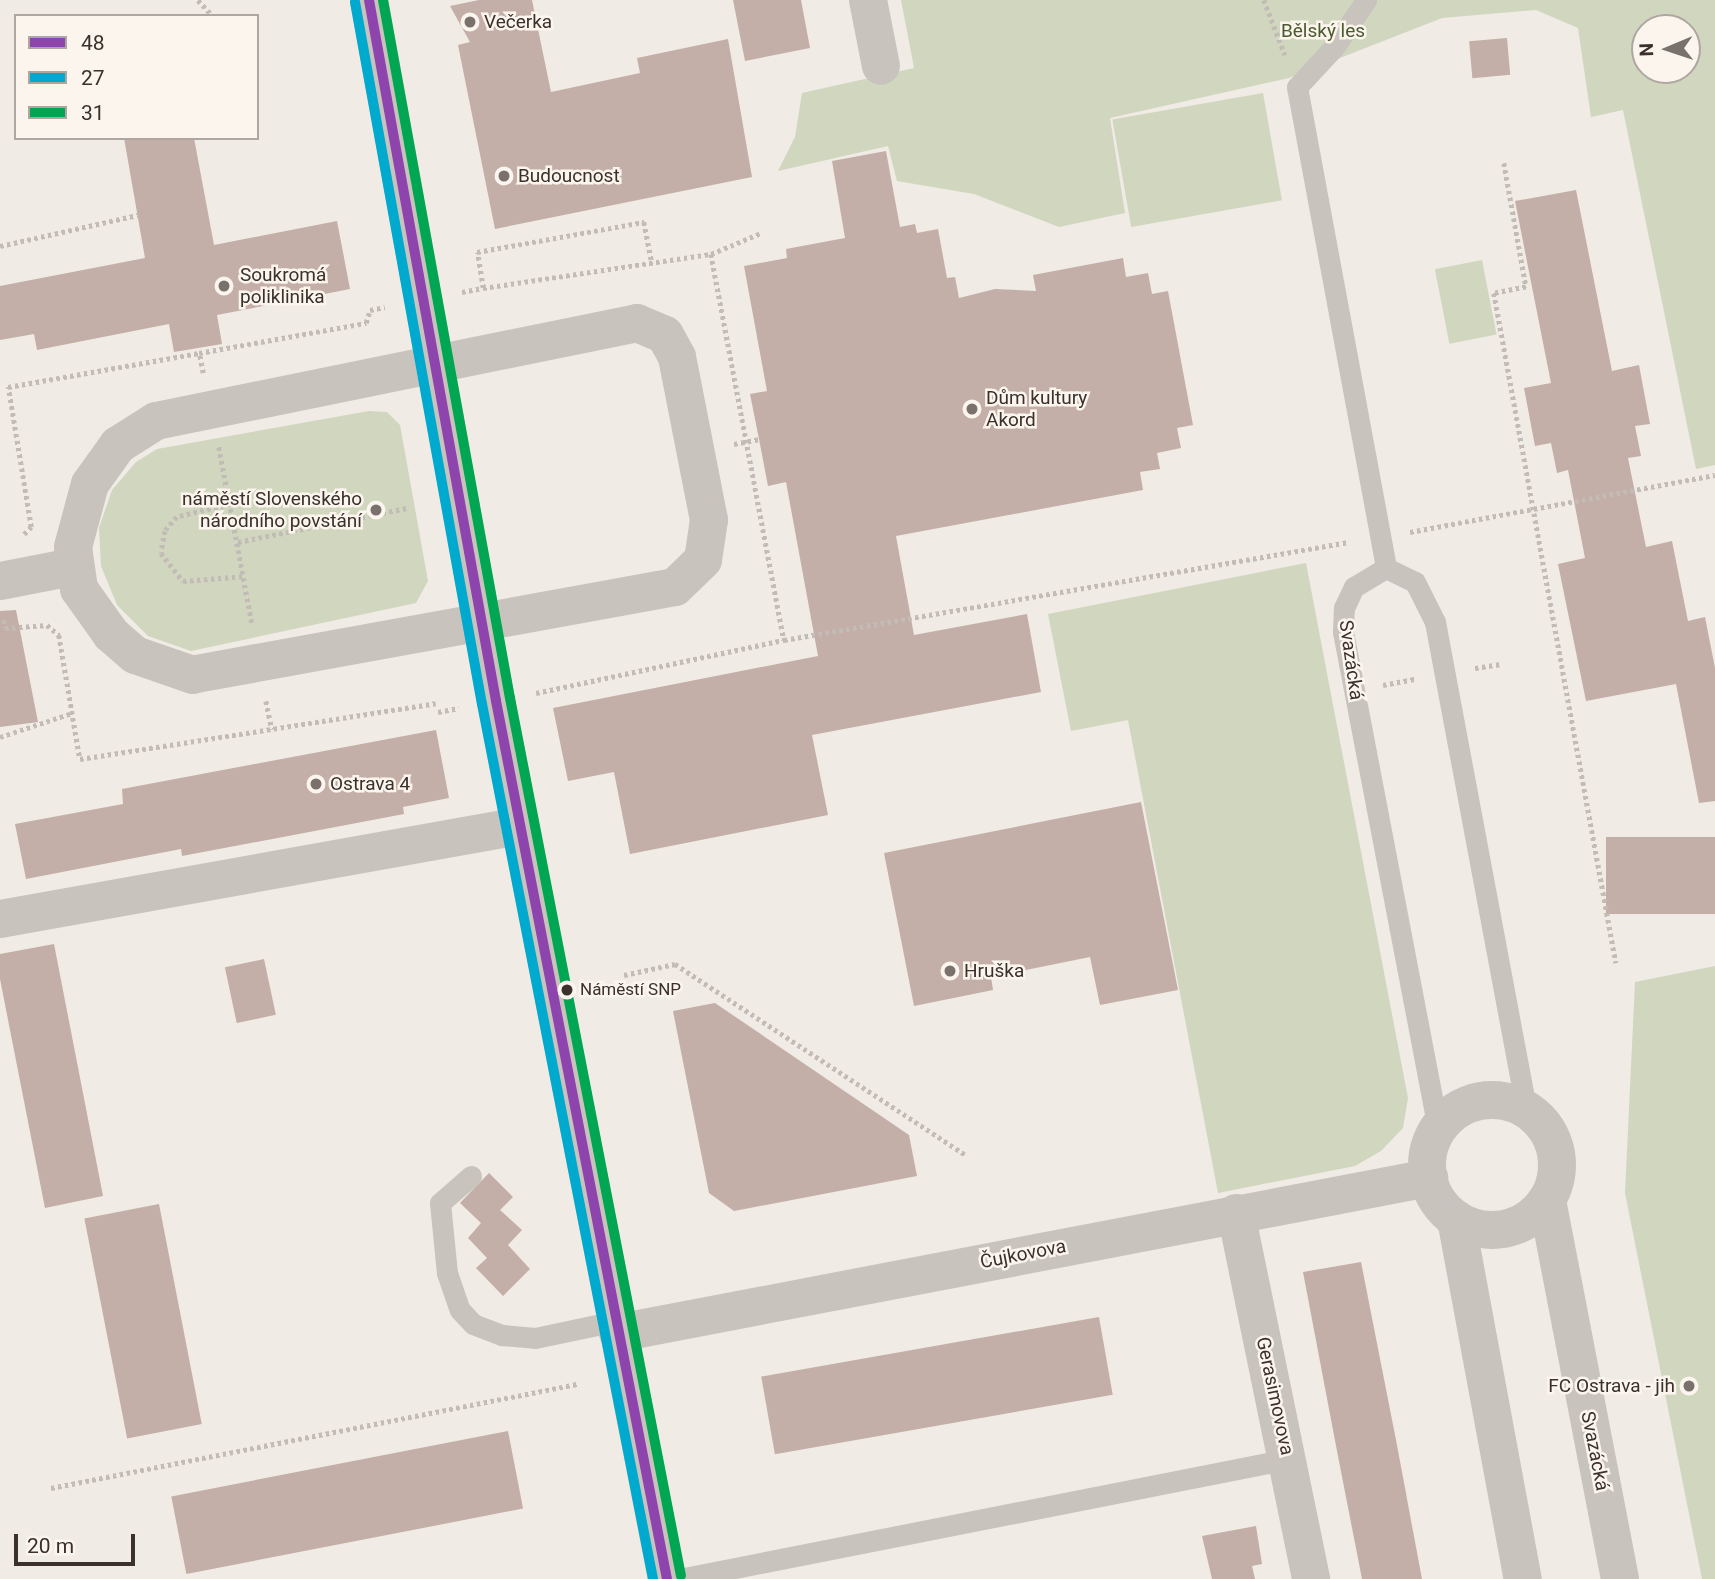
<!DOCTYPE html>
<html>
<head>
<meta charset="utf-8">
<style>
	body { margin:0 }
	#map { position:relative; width:1715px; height:1579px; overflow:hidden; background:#f0ebe5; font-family:Roboto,sans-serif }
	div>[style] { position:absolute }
	.green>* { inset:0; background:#d1d6bf; transform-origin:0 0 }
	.building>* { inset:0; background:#c3afa7; transform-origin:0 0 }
	.path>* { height:4.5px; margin-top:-2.25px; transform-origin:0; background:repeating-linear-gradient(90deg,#c2bbb6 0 3.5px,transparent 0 7px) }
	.lane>* { height:21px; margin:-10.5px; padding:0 10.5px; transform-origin:10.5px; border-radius:10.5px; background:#c9c3be }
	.street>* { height:38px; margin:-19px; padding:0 19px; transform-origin:19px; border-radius:19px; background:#c9c3be }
	.street>.ring { margin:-19px; padding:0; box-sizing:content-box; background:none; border:38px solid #c9c3be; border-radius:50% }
	.bus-1>* { height:10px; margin:-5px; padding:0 5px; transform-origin:5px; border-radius:5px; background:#8e44ad }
	.bus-2>* { height:10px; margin:-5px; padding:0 5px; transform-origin:5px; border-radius:5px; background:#00a9ce }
	.bus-3>* { height:10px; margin:-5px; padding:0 5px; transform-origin:5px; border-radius:5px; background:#00a651 }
	.dots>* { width:19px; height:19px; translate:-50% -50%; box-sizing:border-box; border:4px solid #fbf5ee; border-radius:50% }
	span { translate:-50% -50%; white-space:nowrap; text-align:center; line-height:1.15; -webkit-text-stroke:5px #fbf5ee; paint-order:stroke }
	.bus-label { font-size:17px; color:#3b302b }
	.left { translate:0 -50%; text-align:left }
	.poi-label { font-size:19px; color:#3b302b }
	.right { translate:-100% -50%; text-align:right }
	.park-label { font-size:19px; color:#4a5a2e }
	.street-label { font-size:19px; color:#3b302b }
	.legend { position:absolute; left:14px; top:14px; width:245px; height:126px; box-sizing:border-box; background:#fbf5ee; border:2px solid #aea6a0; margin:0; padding:9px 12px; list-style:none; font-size:21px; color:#3b302b }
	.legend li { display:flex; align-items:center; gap:14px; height:35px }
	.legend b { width:35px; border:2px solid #aea6a0 }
	.north { position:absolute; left:1631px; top:14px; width:70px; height:70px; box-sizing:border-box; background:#fbf5ee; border:2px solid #aea6a0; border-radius:50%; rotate:268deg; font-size:19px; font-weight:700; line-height:28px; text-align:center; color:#3b302b }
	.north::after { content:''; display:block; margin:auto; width:24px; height:32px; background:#7a716c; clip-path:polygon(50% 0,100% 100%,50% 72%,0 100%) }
	.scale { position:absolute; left:14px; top:1534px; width:121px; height:32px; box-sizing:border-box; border:4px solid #3b302b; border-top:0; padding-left:9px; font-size:21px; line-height:24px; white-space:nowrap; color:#3b302b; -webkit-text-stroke:5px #fbf5ee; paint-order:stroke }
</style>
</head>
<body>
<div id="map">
	<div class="green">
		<div style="clip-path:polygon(evenodd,901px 0,1715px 0,1715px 465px,1696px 469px,1623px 110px,1591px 117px,1578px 28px,1536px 10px,1442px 18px,1289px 78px,1110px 118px,1125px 213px,1059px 227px,974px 194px,897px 181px,888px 146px,778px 171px,795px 137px,802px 93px,914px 68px,901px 0,1645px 28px,1687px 28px,1687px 70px,1645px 70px,1645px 28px)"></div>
		<div style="left:1263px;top:93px;width:109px;height:153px;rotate:80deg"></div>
		<div style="left:1482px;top:260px;width:76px;height:48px;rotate:79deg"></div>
		<div style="clip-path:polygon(369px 411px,387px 412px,400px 425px,428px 581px,416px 603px,191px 651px,148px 636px,117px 605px,101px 566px,99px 528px,112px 490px,136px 462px,157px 449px)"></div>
		<div style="clip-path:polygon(1306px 563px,1408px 1098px,1403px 1128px,1381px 1151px,1355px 1166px,1218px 1193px,1128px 720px,1071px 731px,1048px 614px)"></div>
		<div style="clip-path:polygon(1715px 966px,1715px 1579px,1702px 1579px,1625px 1193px,1635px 982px)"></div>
	</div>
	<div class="building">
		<div style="clip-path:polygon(479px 0,532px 0,551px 92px,640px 73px,637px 58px,728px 39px,752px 177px,495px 229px,458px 45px,470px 42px,450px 6px)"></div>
		<div style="clip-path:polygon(733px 0,801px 0,810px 48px,745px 61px)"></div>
		<div style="left:1507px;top:38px;width:37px;height:38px;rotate:85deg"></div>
		<div style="clip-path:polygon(124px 138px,194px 138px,214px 245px,337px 221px,350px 289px,217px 315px,222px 344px,174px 352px,169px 324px,37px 350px,34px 334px,0 340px,0 286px,145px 258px)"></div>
		<div style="clip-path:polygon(886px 151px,900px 227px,915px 224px,917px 233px,938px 229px,947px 278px,955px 277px,959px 298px,995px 289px,1036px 291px,1033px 275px,1123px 258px,1126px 277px,1148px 273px,1152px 294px,1168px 291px,1193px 425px,1177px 428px,1181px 448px,1157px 453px,1160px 469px,1140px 472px,1143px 490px,896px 536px,914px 635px,1027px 614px,1041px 692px,812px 735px,828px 815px,630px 854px,614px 772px,568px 781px,553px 708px,818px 656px,786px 482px,768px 486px,759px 439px,750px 394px,767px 391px,744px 266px,787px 258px,786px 249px,845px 238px,832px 161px)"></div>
		<div style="clip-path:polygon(1576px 190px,1612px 371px,1639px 365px,1650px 424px,1635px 426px,1641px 456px,1628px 458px,1646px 547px,1672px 541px,1688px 621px,1705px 617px,1715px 668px,1715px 801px,1699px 803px,1676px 684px,1586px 701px,1558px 564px,1585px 558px,1568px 470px,1557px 473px,1551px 443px,1535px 446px,1524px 388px,1551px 383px,1515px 201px)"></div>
		<div style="clip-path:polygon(16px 610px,38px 722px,0 727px,0 611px)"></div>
		<div style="clip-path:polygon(436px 730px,449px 798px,403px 807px,404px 814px,182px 856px,181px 849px,26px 879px,15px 824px,123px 804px,122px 789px)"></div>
		<div style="clip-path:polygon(1141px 802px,1178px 990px,1100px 1005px,1090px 957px,991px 977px,993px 990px,914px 1006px,884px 853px)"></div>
		<div style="left:1715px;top:837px;width:77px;height:109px;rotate:90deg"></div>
		<div style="clip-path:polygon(54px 944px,103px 1196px,45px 1208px,0 979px,0 954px)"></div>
		<div style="left:264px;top:959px;width:57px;height:40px;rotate:78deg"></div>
		<div style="clip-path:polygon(715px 1003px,909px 1135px,917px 1176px,734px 1211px,709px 1193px,673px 1011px)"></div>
		<div style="clip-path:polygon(489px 1173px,513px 1197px,500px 1210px,522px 1230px,508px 1245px,530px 1269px,503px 1296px,476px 1268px,487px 1258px,468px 1238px,481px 1223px,460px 1203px)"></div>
		<div style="left:159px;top:1204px;width:224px;height:76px;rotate:79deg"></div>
		<div style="clip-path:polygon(1361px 1262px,1396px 1440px,1422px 1579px,1362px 1579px,1337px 1451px,1303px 1272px)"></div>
		<div style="left:1099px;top:1317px;width:79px;height:343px;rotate:80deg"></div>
		<div style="left:508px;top:1431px;width:79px;height:343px;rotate:79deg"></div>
		<div style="clip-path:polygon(1256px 1526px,1262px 1564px,1252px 1566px,1255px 1579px,1212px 1579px,1202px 1536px)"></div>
	</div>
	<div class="path">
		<div style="left:198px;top:0;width:22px;rotate:47deg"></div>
		<div style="left:1264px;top:0;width:59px;rotate:69.1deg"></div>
		<div style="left:1504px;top:163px;width:126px;rotate:79.9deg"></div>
		<div style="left:1526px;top:287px;width:33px;rotate:169deg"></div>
		<div style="left:1494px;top:293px;width:681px;rotate:79.68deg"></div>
		<div style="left:0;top:246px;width:141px;rotate:-12.7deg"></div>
		<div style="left:711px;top:254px;width:393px;rotate:79.3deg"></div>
		<div style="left:483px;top:288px;width:231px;rotate:-8.5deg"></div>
		<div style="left:711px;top:254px;width:54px;rotate:-22.8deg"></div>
		<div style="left:462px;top:292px;width:21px;rotate:-11deg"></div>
		<div style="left:483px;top:288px;width:36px;rotate:-99deg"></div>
		<div style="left:477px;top:252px;width:170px;rotate:-10.2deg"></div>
		<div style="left:644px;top:222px;width:42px;rotate:79deg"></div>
		<div style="left:203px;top:373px;width:20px;rotate:-101deg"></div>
		<div style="left:199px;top:353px;width:170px;rotate:-10.2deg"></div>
		<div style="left:366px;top:323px;width:14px;rotate:-73deg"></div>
		<div style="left:370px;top:310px;width:15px;rotate:-11deg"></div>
		<div style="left:734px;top:444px;width:25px;rotate:-11deg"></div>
		<div style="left:219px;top:447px;width:180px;rotate:79.4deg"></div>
		<div style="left:231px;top:504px;width:56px;rotate:166.5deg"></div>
		<div style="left:177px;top:517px;width:18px;rotate:131deg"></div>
		<div style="left:165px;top:531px;width:22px;rotate:100deg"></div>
		<div style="left:161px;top:553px;width:36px;rotate:52deg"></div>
		<div style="left:183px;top:581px;width:62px;rotate:-4.6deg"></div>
		<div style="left:1410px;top:532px;width:310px;rotate:-10.6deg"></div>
		<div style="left:24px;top:534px;width:10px;rotate:-45deg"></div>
		<div style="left:31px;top:527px;width:142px;rotate:-99.3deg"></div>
		<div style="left:8px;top:387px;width:194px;rotate:-10.1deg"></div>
		<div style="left:238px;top:542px;width:172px;rotate:-11.4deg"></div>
		<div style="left:4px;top:620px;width:8px;rotate:83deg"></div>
		<div style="left:5px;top:628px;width:42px;rotate:-4.1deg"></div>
		<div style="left:47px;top:625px;width:16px;rotate:40deg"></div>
		<div style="left:59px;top:635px;width:126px;rotate:80.4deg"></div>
		<div style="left:80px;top:759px;width:360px;rotate:-8.9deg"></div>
		<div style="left:1475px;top:668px;width:26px;rotate:-9deg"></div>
		<div style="left:1383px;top:685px;width:33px;rotate:-11deg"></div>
		<div style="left:536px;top:693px;width:254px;rotate:-12.1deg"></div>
		<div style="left:784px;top:640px;width:573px;rotate:-9.84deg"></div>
		<div style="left:266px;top:701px;width:29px;rotate:78deg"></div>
		<div style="left:438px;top:712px;width:21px;rotate:-11deg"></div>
		<div style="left:0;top:737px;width:76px;rotate:-18.4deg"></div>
		<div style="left:624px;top:975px;width:52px;rotate:-12.2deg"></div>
		<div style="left:675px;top:964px;width:348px;rotate:33.3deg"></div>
		<div style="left:51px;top:1488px;width:536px;rotate:-11.18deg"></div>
	</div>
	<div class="lane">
		<div style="left:1366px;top:0;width:55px;rotate:124deg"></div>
		<div style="left:1335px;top:46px;width:56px;rotate:132.8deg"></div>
		<div style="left:1297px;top:87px;width:489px;rotate:79.5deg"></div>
		<div style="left:1438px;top:1129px;width:506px;rotate:-100.82deg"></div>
		<div style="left:1343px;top:632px;width:24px;rotate:-88deg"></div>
		<div style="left:1344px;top:608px;width:23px;rotate:-65deg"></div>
		<div style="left:1354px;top:587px;width:37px;rotate:-31deg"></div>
		<div style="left:1386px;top:568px;width:32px;rotate:26deg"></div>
		<div style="left:1415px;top:582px;width:45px;rotate:63.4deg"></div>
		<div style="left:1435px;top:622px;width:495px;rotate:79.4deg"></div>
		<div style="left:471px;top:1176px;width:41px;rotate:138.9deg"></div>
		<div style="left:440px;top:1203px;width:70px;rotate:84.3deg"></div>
		<div style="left:447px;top:1273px;width:39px;rotate:71deg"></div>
		<div style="left:460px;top:1310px;width:19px;rotate:47deg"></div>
		<div style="left:473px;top:1324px;width:31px;rotate:21deg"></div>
		<div style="left:502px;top:1335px;width:33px;rotate:5deg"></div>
		<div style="left:535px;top:1338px;width:83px;rotate:-11.9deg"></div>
		<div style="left:679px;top:1579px;width:621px;rotate:-11.15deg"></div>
	</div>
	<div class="street">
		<div style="left:369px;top:0;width:712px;rotate:79.73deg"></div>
		<div style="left:496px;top:701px;width:894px;rotate:78.98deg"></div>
		<div style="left:868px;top:0;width:67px;rotate:78.9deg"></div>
		<div style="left:637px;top:323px;width:30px;rotate:23deg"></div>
		<div style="left:665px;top:335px;width:25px;rotate:61deg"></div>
		<div style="left:677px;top:357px;width:166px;rotate:78.9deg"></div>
		<div style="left:709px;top:520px;width:40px;rotate:98.5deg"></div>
		<div style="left:703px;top:560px;width:39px;rotate:136deg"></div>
		<div style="left:675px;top:587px;width:490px;rotate:169.7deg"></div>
		<div style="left:193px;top:675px;width:61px;rotate:-161deg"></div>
		<div style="left:135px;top:655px;width:32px;rotate:-139deg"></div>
		<div style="left:111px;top:634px;width:55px;rotate:-125.4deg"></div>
		<div style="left:79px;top:589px;width:42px;rotate:-98.1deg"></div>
		<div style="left:73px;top:547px;width:65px;rotate:-74.9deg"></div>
		<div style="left:90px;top:484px;width:48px;rotate:-54.3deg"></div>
		<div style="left:118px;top:445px;width:45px;rotate:-32.3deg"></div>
		<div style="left:156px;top:421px;width:491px;rotate:-11.5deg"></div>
		<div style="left:0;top:581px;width:73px;rotate:-11deg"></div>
		<div style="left:0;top:919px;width:528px;rotate:-10.14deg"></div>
		<div class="ring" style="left:1427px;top:1100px;width:92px;height:92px"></div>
		<div style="left:1547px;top:1200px;width:386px;rotate:79.1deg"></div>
		<div style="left:1236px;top:1213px;width:374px;rotate:78.4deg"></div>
		<div style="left:1456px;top:1219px;width:366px;rotate:79.5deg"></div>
		<div style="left:618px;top:1333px;width:826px;rotate:-10.82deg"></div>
	</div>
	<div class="bus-1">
		<div style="left:369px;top:0;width:712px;rotate:79.73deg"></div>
		<div style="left:496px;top:701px;width:894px;rotate:78.98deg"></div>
	</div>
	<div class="bus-2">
		<div style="left:355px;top:2px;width:713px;rotate:79.75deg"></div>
		<div style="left:482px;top:704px;width:892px;rotate:78.94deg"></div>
	</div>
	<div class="bus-3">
		<div style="left:383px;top:0;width:709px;rotate:79.69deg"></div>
		<div style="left:510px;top:698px;width:894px;rotate:78.98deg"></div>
	</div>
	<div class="dots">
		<div style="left:470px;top:22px;background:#7a716c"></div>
		<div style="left:504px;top:176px;background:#7a716c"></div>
		<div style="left:224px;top:286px;background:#7a716c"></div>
		<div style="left:972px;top:409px;background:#7a716c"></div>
		<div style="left:376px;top:510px;background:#7a716c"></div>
		<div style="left:316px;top:784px;background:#7a716c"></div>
		<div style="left:950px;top:971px;background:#7a716c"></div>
		<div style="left:567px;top:990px;background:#3b302b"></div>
		<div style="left:1689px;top:1386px;background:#7a716c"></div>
	</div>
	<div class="bus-label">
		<span class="left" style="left:580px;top:990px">Náměstí SNP</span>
	</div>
	<div class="poi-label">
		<span class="left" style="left:484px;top:22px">Večerka</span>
		<span class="left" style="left:518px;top:176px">Budoucnost</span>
		<span class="left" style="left:240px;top:286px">Soukromá<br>poliklinika</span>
		<span class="left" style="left:986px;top:409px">Dům kultury<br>Akord</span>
		<span class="right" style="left:362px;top:510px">náměstí Slovenského<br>národního povstání</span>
		<span class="left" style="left:330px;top:784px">Ostrava 4</span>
		<span class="left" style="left:964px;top:971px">Hruška</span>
		<span class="right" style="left:1675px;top:1386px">FC Ostrava - jih</span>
	</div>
	<div class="park-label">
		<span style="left:1323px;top:31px">Bělský les</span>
	</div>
	<div class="street-label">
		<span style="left:1351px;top:660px;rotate:82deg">Svazácká</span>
		<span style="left:1023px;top:1254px;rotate:-11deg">Čujkovova</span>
		<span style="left:1275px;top:1396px;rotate:78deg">Gerasimovova</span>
		<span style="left:1595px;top:1451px;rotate:79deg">Svazácká</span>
	</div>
	<ul class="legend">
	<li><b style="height:9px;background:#8e44ad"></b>48</li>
	<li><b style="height:9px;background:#00a9ce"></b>27</li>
	<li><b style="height:9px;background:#00a651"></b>31</li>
	</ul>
	<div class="north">N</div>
	<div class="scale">20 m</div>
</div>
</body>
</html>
